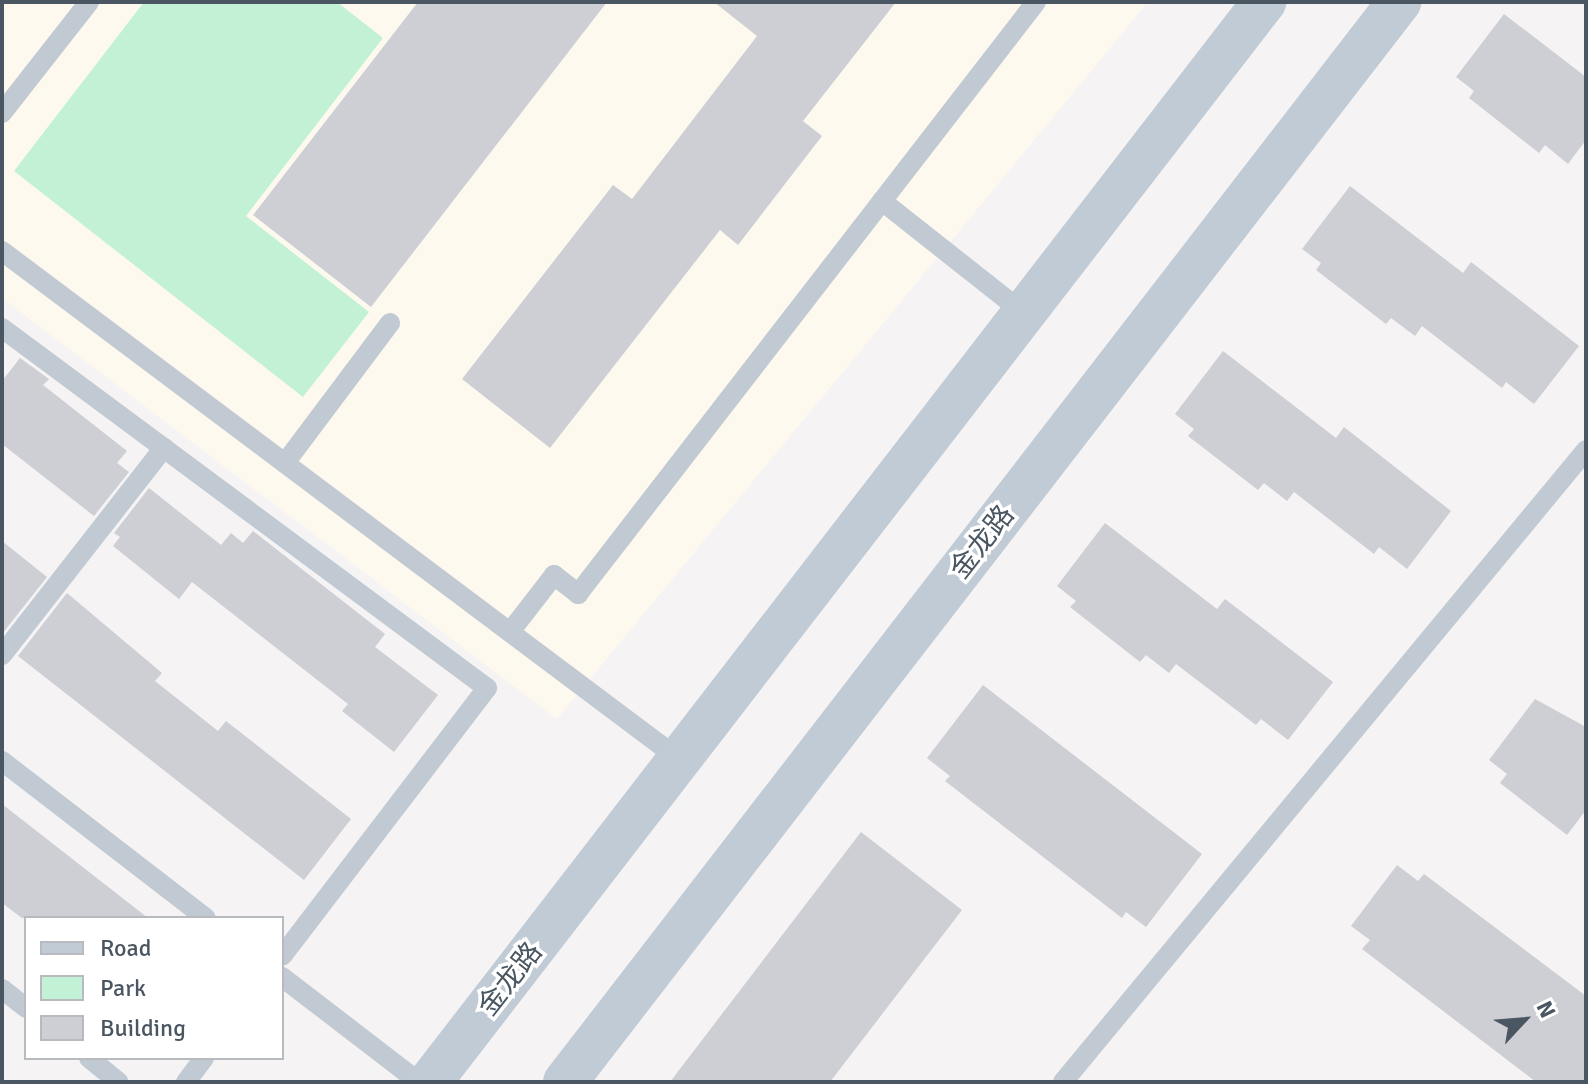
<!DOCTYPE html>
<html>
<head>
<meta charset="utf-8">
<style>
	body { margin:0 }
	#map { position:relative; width:1588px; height:1084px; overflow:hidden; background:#f5f3f3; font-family:Signika,"Noto Sans SC",sans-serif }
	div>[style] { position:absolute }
	.commercial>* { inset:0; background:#fdf9ef }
	.green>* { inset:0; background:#c3f1d5 }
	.building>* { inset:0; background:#cdcfd5 }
	.service>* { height:20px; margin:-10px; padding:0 10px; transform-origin:10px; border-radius:10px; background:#c1cad2 }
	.secondary>* { height:44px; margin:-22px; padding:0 22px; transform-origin:22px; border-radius:22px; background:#c1cbd6 }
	span { translate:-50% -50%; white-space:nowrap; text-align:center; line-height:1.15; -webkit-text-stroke:7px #fff; paint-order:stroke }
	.street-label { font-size:28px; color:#4a5661 }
	.frame { position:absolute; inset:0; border:4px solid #4a5661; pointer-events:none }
	.legend { position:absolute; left:24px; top:916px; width:260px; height:144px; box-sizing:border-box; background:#fff; border:2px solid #b7bbc0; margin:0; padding:10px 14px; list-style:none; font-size:24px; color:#4a5661 }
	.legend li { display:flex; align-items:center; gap:16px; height:40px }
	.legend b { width:40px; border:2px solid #b7bbc0 }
	.north { position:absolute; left:1484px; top:980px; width:80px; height:80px; -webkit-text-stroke:6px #fff; paint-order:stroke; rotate:64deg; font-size:22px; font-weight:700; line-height:32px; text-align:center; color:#4a5661 }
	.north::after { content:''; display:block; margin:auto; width:28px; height:36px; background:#4a5661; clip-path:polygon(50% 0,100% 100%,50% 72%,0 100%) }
</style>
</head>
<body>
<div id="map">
	<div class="commercial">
		<div style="clip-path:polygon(2px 2px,1148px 2px,557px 719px,2px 298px)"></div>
	</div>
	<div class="green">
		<div style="clip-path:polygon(144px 2px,337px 2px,383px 38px,246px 216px,369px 312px,303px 397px,14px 171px)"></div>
	</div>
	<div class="building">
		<div style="clip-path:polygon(418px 2px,607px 2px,371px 307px,253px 215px)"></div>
		<div style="clip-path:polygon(714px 2px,896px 2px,803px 121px,822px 136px,738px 245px,720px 230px,550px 448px,462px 379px,613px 185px,632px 199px,757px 36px)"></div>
		<div style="clip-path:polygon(1504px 14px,1586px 77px,1586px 140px,1568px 164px,1545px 145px,1539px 153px,1469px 98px,1474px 91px,1456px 77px)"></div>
		<div style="clip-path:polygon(1350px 186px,1463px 273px,1471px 262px,1579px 346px,1534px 404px,1506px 382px,1502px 388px,1422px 326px,1415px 336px,1391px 318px,1386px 324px,1316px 270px,1321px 263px,1302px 249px)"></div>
		<div style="clip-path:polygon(1223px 351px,1336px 438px,1344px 427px,1451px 511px,1407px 569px,1379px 547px,1374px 554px,1294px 492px,1287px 501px,1264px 483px,1258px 490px,1188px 436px,1194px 429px,1175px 414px)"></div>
		<div style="clip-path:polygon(20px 358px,49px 379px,43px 385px,127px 451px,117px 463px,129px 472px,94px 516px,2px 444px,2px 381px)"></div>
		<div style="clip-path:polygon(149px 488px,221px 545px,231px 533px,243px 543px,253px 531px,385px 634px,375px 647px,438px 695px,394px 752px,342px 711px,348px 704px,192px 582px,179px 599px,113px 546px,120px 537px,114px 533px)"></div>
		<div style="clip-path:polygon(1105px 523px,1217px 609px,1225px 599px,1333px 682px,1288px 740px,1261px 719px,1256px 725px,1176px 664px,1169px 673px,1146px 655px,1140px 662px,1070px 607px,1076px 601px,1057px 586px)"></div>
		<div style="clip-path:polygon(2px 541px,47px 577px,2px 634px)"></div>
		<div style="clip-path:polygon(67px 593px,162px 673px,155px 681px,218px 731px,226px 721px,351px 819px,304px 880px,18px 656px)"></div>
		<div style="clip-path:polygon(983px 685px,1202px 854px,1146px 927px,1126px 912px,1122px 918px,945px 781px,950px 776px,927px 758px)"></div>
		<div style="clip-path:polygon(1535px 699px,1586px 727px,1586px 810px,1567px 835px,1500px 783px,1507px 774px,1489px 760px)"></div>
		<div style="clip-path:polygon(2px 804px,148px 918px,22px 918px,2px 903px)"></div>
		<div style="clip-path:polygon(861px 832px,962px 910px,830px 1082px,670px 1082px)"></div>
		<div style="clip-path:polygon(1397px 865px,1418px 881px,1424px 874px,1586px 996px,1586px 1082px,1536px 1082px,1362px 949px,1370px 940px,1351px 926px)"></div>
	</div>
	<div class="service">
		<div style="left:2px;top:113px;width:141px;rotate:-51.9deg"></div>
		<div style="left:882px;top:201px;width:181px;rotate:38.3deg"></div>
		<div style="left:2px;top:251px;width:846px;rotate:36.88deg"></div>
		<div style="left:2px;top:328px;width:604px;rotate:36.59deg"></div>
		<div style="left:487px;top:688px;width:337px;rotate:127.4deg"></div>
		<div style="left:285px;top:463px;width:175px;rotate:-53.1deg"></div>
		<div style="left:510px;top:632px;width:72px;rotate:-52.3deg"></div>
		<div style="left:554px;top:575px;width:31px;rotate:38deg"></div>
		<div style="left:578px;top:594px;width:748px;rotate:-52.27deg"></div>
		<div style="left:2px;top:655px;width:263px;rotate:-52deg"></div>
		<div style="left:2px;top:761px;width:257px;rotate:37.6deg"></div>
		<div style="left:282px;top:977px;width:173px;rotate:37.5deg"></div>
		<div style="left:2px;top:989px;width:31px;rotate:38deg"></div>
		<div style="left:89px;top:1058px;width:38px;rotate:39deg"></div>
		<div style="left:186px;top:1082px;width:30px;rotate:-53deg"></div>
		<div style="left:1063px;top:1082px;width:820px;rotate:-50.39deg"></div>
	</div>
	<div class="secondary">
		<div style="left:430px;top:1082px;width:1365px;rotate:-52.32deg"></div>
		<div style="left:565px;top:1082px;width:1365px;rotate:-52.32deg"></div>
	</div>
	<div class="street-label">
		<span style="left:982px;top:542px;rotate:-52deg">金龙路</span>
		<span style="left:510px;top:979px;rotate:-52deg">金龙路</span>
	</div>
	<div class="frame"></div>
	<ul class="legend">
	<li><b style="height:10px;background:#c1cbd6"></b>Road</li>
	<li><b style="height:22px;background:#c3f1d5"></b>Park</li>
	<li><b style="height:22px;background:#cdcfd5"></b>Building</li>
	</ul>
	<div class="north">N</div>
</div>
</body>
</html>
